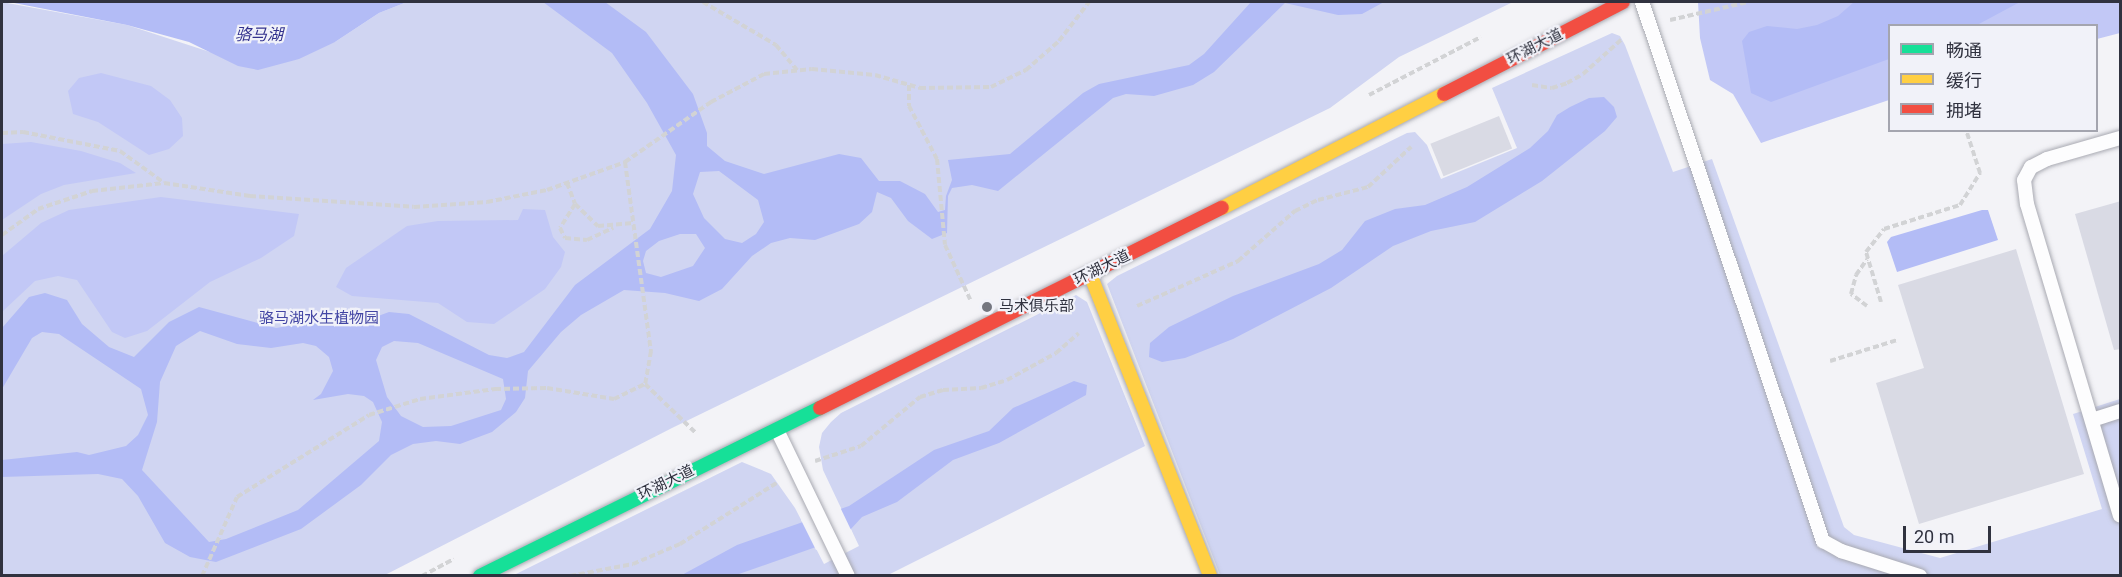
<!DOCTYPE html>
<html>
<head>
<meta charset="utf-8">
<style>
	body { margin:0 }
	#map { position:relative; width:2122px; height:577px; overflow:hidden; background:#f3f3f7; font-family:Roboto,"Noto Sans SC",sans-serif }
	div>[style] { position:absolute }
	.green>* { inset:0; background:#d0d5f2 }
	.forest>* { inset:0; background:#c2c8f6 }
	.water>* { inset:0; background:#b3bcf6 }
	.pier>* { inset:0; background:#f3f3f7 }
	.building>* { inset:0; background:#d9dae4; transform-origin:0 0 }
	.path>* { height:4px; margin-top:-2px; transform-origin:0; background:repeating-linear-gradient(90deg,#d2d3d5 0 6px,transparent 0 9px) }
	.roads { filter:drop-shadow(0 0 2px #a9aab2) drop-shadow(0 0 2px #a9aab2) }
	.lane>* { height:14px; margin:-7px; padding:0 7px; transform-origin:7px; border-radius:7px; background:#fdfdfe }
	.fast>* { height:14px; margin:-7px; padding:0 7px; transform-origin:7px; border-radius:7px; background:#16e098 }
	.slow>* { height:14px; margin:-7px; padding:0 7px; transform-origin:7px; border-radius:7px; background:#ffcf43 }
	.jam>* { height:14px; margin:-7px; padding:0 7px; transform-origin:7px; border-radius:7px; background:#f24e42 }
	.dots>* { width:16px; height:16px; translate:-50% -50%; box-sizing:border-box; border:3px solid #f1f2f9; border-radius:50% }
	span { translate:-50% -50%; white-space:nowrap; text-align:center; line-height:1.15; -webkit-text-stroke:4.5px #f1f2f9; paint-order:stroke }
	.street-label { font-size:15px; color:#30323f }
	.poi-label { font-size:15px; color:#30323f }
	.left { translate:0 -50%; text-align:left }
	.park-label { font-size:15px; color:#4346a4 }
	.water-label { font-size:16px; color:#32318d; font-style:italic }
	.frame { position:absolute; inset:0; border:3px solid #30323f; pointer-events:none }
	.legend { position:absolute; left:1888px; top:24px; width:210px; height:108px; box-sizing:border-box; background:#f1f2f9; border:2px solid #a4a5af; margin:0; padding:8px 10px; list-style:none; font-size:18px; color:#30323f }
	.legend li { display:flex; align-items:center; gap:12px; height:30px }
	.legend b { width:30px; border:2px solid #a4a5af }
	.scale { position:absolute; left:1903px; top:526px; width:88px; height:27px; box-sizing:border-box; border:3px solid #30323f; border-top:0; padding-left:8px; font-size:18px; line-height:21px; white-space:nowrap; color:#30323f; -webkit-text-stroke:4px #f1f2f9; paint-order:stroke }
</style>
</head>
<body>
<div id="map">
	<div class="green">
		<div style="clip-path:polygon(2px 2px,127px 25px,210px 52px,335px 42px,379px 13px,407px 2px,1513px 2px,1399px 57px,1330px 108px,672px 428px,383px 576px,2px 575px)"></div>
		<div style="clip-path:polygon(1612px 33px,1620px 36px,1625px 45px,1673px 172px,1712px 159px,1844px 527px,1854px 535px,1940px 558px,2102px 509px,2073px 414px,2120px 399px,2120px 575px,1220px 575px,1107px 284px,1117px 276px,1407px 133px,1415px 132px,1427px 145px,1441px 179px,1517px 148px,1492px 88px)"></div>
		<div style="clip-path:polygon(1076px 295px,1087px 302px,1145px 446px,888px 575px,512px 576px,742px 462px,771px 474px,795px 508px,824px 564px,859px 546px,823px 470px,819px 447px,822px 433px,831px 422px,841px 413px)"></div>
	</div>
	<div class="forest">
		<div style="clip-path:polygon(1698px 2px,2120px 2px,2120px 33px,2097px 39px,2096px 26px,1890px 26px,1889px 100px,1761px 143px,1733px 94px,1710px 80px,1700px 38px)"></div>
		<div style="clip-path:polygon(101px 73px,151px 86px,170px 100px,182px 118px,183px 136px,169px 149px,149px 155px,98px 122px,73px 114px,68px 91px,79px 78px)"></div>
		<div style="clip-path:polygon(31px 142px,81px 151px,120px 163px,136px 173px,64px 185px,41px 194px,2px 220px,2px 144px)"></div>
		<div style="clip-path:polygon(161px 197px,299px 214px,294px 236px,261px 258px,210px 282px,147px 331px,125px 338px,112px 332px,77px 280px,58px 276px,35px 281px,2px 312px,2px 256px,41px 223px,69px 210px)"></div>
		<div style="clip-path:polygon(523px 209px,545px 210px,553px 237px,565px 252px,561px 267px,545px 289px,494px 324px,467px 322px,438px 303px,352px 296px,336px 287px,346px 268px,407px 226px,438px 221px,518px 220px)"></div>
	</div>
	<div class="water">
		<div style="clip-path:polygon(9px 2px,407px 2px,379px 13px,335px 42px,299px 59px,258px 70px,238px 66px,189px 42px,127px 25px)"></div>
		<div style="clip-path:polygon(evenodd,543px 2px,605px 2px,646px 32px,693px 94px,707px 133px,707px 146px,725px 161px,764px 174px,839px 154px,861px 158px,879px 181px,900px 181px,925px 194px,938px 212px,945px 210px,946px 196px,952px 180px,948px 160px,1010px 154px,1083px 93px,1099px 84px,1189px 65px,1204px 54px,1251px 2px,1384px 2px,1362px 14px,1338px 15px,1285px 3px,1214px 72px,1193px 85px,1154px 96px,1126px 94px,1113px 98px,998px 191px,972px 185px,952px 188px,948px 196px,947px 233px,932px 239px,908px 221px,891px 198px,877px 192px,872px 212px,859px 224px,815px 240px,790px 238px,771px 243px,752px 256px,722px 289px,699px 301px,665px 293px,624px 290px,581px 315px,561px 332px,528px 371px,525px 398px,516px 412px,492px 432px,460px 444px,436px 441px,413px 444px,391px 455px,361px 485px,301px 529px,216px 562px,190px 557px,165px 543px,138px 496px,122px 479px,98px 474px,2px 477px,2px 460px,77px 452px,89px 455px,126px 446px,138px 435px,148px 415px,141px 389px,59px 334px,42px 332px,32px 338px,2px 389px,2px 328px,29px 297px,45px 293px,67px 300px,82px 324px,109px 347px,134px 357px,169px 322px,199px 307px,276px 328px,337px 318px,370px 319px,389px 312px,409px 314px,489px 355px,507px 358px,524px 352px,575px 285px,650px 229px,672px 191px,676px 155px,647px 103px,612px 53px,543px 2px,719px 171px,758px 200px,764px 222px,756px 234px,742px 243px,725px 239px,704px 218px,693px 194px,700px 172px,719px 171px,543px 2px,680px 234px,696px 234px,705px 248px,693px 266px,661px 277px,646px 273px,643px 261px,646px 251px,659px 241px,680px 234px,543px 2px,200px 331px,237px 344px,271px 348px,303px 343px,316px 346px,329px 357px,333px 371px,321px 394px,313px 400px,348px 394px,364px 396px,373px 402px,382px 422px,379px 441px,298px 510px,226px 539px,209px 542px,142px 470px,157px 422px,160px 382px,176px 346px,200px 331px,543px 2px,394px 341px,418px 343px,503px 379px,506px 399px,501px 410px,451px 426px,423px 427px,401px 416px,387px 397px,376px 360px,382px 347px,394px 341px)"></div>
		<div style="clip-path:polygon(1854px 2px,2020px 2px,1977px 25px,1890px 26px,1889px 59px,1771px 102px,1751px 93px,1742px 41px,1749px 32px,1767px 26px,1797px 29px,1817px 25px,1838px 16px)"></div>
		<div style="clip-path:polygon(1604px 97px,1614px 107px,1617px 117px,1605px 131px,1542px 181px,1475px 222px,1431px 231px,1393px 246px,1331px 288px,1233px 339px,1185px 358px,1162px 362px,1149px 357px,1150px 343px,1169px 327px,1233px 296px,1319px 264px,1342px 250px,1365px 221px,1395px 209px,1425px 205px,1467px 187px,1530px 148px,1548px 131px,1557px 115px,1570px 107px,1589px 98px)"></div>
		<div style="clip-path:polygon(1982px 210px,1988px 210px,1998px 240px,1897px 272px,1887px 242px,1891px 237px)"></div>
		<div style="clip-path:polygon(1074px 381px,1087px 385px,1086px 395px,999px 443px,953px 460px,897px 502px,862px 517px,850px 530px,816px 547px,736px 575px,680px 576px,737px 545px,849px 506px,934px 450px,989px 431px,1013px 408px)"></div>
	</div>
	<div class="pier">
		<div style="clip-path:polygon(840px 507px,852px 532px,816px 550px,801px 520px)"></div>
	</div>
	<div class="building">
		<div style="left:1499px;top:116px;width:35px;height:74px;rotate:68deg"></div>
		<div style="clip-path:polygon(2121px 201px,2121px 349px,2114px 350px,2075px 214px)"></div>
		<div style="clip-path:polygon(2016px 249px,2084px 474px,1919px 524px,1876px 383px,1924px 368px,1898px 285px)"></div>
	</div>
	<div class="path">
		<div style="left:703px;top:2px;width:85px;rotate:30.5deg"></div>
		<div style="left:776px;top:45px;width:34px;rotate:50deg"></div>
		<div style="left:1670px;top:20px;width:80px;rotate:-13deg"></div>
		<div style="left:909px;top:85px;width:21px;rotate:90deg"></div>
		<div style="left:909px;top:106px;width:60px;rotate:62.2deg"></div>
		<div style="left:937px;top:159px;width:86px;rotate:84.7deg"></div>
		<div style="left:945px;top:245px;width:60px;rotate:65.2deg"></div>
		<div style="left:1532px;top:85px;width:20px;rotate:9deg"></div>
		<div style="left:1552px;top:88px;width:16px;rotate:-18deg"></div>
		<div style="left:1567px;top:83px;width:18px;rotate:-29deg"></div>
		<div style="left:1583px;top:74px;width:52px;rotate:-41.9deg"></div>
		<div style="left:1369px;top:95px;width:126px;rotate:-27.4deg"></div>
		<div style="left:2px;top:133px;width:21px;rotate:-3deg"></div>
		<div style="left:23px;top:132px;width:99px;rotate:11.1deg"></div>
		<div style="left:120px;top:151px;width:53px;rotate:35.8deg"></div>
		<div style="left:625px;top:162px;width:191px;rotate:82.2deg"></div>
		<div style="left:651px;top:351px;width:34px;rotate:100deg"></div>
		<div style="left:645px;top:384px;width:71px;rotate:43.9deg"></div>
		<div style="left:567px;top:183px;width:22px;rotate:69deg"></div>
		<div style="left:575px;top:204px;width:32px;rotate:44deg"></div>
		<div style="left:598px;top:226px;width:35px;rotate:-5deg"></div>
		<div style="left:575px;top:204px;width:28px;rotate:122deg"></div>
		<div style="left:560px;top:228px;width:11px;rotate:63deg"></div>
		<div style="left:565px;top:238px;width:22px;rotate:5deg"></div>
		<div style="left:587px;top:240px;width:29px;rotate:-25deg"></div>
		<div style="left:2px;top:235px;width:44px;rotate:-35.8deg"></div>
		<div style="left:38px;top:209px;width:57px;rotate:-18.4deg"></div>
		<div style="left:92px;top:191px;width:72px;rotate:-6.3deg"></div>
		<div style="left:164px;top:183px;width:87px;rotate:8.6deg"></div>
		<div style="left:250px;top:196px;width:164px;rotate:3.8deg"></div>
		<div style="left:414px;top:207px;width:73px;rotate:-3.9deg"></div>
		<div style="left:487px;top:202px;width:61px;rotate:-11.3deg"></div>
		<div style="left:547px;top:190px;width:83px;rotate:-19.7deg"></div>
		<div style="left:625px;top:162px;width:105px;rotate:-34.9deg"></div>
		<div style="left:711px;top:102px;width:60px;rotate:-27.8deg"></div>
		<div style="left:764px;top:74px;width:48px;rotate:-5.9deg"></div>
		<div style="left:812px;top:69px;width:63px;rotate:5.4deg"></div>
		<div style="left:875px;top:75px;width:47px;rotate:16.1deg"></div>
		<div style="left:920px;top:88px;width:71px;rotate:-0.8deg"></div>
		<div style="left:991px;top:87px;width:39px;rotate:-26deg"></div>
		<div style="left:1026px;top:70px;width:44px;rotate:-41.3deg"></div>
		<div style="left:1059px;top:41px;width:49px;rotate:-52.4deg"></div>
		<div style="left:1881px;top:302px;width:52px;rotate:-106.7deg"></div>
		<div style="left:1866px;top:252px;width:29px;rotate:-52deg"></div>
		<div style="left:1884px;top:229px;width:80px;rotate:-17.5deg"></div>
		<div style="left:1960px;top:205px;width:38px;rotate:-58deg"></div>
		<div style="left:1980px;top:173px;width:45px;rotate:-108deg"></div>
		<div style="left:1137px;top:306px;width:111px;rotate:-24deg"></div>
		<div style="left:1238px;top:261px;width:76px;rotate:-41.3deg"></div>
		<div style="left:1295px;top:211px;width:25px;rotate:-26deg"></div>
		<div style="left:1318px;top:200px;width:52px;rotate:-14.6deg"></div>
		<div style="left:1368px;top:187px;width:59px;rotate:-42.9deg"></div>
		<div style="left:1867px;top:306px;width:20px;rotate:-143deg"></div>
		<div style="left:1851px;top:294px;width:20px;rotate:-75deg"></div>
		<div style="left:1856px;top:275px;width:19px;rotate:-55deg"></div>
		<div style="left:1830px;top:361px;width:70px;rotate:-17.4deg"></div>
		<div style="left:815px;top:461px;width:48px;rotate:-18.1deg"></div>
		<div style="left:861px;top:446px;width:77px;rotate:-39.7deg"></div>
		<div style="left:920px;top:397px;width:24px;rotate:-17deg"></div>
		<div style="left:943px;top:390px;width:38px;rotate:-3deg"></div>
		<div style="left:981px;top:388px;width:27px;rotate:-17deg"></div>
		<div style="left:1007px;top:380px;width:56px;rotate:-28.9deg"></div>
		<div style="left:1056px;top:353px;width:30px;rotate:-41deg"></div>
		<div style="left:202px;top:576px;width:86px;rotate:-66.1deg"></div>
		<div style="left:237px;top:497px;width:155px;rotate:-31.8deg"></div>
		<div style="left:369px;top:415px;width:53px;rotate:-17.4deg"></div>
		<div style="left:420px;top:399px;width:76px;rotate:-7.6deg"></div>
		<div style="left:495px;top:389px;width:52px;rotate:-1.1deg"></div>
		<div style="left:547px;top:388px;width:68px;rotate:9.3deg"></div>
		<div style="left:614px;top:399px;width:34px;rotate:-26deg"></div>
		<div style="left:422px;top:576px;width:36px;rotate:-28deg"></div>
		<div style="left:570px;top:576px;width:64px;rotate:-10.8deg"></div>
		<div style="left:633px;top:564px;width:51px;rotate:-23.1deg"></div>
		<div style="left:680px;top:544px;width:116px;rotate:-32.3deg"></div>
	</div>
	<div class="roads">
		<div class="lane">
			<div style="left:1642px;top:2px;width:569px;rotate:71.44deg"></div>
			<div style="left:1823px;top:541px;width:21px;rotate:29deg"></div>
			<div style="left:1841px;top:551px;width:83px;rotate:17.6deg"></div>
			<div style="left:2120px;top:138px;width:76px;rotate:164deg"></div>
			<div style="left:2047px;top:159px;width:18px;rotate:153deg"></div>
			<div style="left:2031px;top:167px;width:15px;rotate:118deg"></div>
			<div style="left:2024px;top:180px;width:24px;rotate:83deg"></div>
			<div style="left:2027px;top:204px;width:325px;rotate:73.4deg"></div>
			<div style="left:2092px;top:420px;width:29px;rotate:-18deg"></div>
			<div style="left:777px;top:430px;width:162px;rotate:64.1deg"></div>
		</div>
		<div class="fast">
			<div style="left:480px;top:576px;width:379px;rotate:-26.3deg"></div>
		</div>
		<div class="slow">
			<div style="left:1222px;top:208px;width:250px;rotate:-27.2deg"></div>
			<div style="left:1090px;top:274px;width:325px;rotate:68.3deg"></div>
		</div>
		<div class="jam">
			<div style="left:1444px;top:94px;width:201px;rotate:-27.2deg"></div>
			<div style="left:820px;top:408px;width:449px;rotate:-26.5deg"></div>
		</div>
	</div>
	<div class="dots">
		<div style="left:987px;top:307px;background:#74767f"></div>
	</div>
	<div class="street-label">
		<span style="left:1535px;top:47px;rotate:-27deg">环湖大道</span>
		<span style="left:1102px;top:268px;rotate:-26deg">环湖大道</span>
		<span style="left:666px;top:483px;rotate:-26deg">环湖大道</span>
	</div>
	<div class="poi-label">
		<span class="left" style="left:999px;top:307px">马术俱乐部</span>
	</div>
	<div class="park-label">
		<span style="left:319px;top:319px">骆马湖水生植物园</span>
	</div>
	<div class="water-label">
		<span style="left:259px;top:35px">骆马湖</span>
	</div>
	<div class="frame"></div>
	<ul class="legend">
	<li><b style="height:8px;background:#16e098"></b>畅通</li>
	<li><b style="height:8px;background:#ffcf43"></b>缓行</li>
	<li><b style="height:8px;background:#f24e42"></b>拥堵</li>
	</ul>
	<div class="scale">20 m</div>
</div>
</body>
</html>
